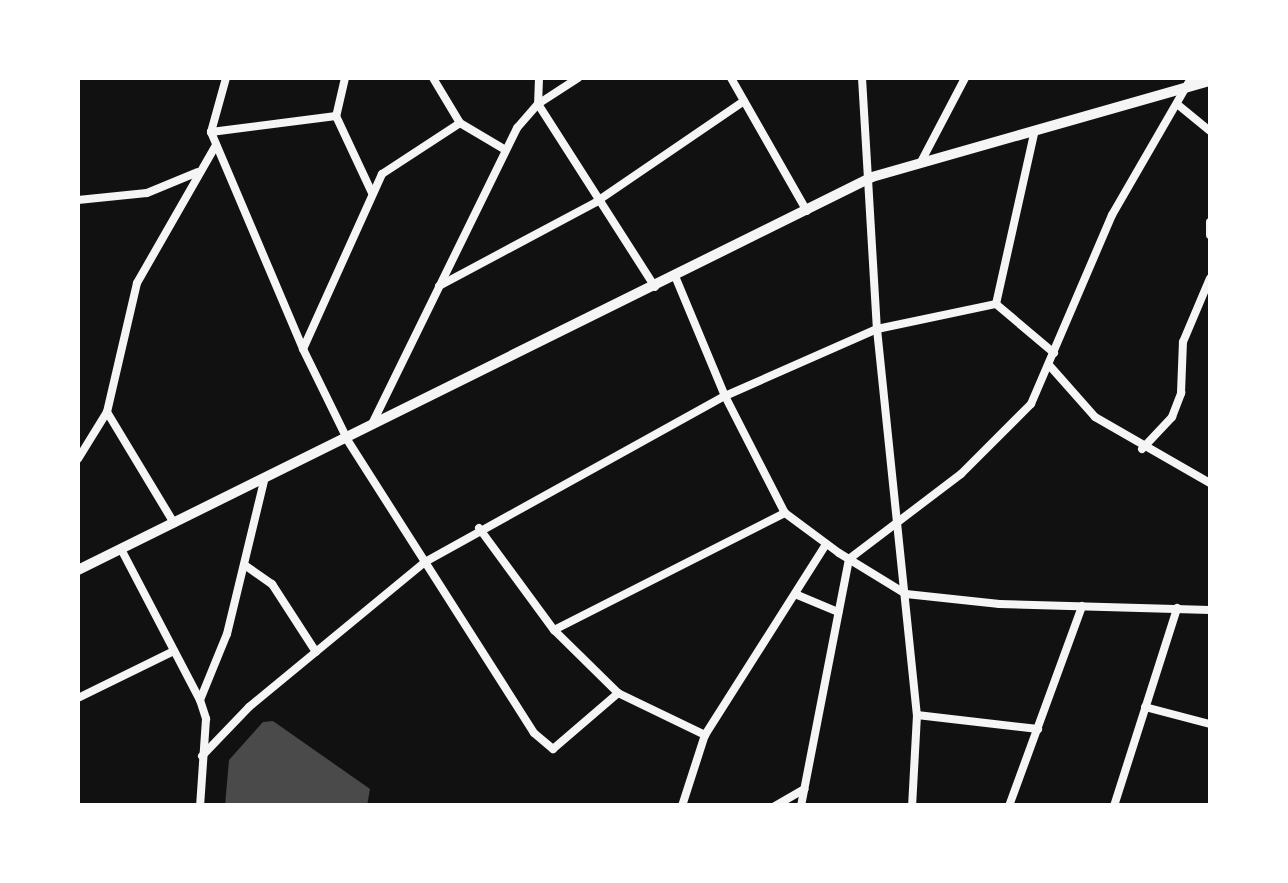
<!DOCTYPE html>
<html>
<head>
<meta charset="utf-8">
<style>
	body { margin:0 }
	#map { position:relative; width:1288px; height:883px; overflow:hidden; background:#111; font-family:Mulish,sans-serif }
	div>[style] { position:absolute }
	.building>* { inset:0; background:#4a4a4a }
	.minor>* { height:8px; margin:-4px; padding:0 4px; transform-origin:4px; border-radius:4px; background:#f5f5f5 }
	.tertiary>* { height:10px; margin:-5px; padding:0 5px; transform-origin:5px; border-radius:5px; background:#f5f5f5 }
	span { translate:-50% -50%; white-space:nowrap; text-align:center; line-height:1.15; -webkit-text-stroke:9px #fff; paint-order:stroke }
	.frame { position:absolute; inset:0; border:80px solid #fff; pointer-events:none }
</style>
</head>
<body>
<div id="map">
	<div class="building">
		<div style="clip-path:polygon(273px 721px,370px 789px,367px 806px,225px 806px,229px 760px,263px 722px)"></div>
	</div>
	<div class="minor">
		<div style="left:226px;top:78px;width:56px;rotate:105.5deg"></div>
		<div style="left:211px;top:132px;width:236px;rotate:67deg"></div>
		<div style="left:303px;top:349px;width:102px;rotate:63.9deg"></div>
		<div style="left:348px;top:441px;width:346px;rotate:57.5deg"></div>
		<div style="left:534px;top:733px;width:25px;rotate:40deg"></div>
		<div style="left:553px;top:749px;width:86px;rotate:-40.7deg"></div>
		<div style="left:618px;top:693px;width:97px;rotate:25.8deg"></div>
		<div style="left:345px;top:78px;width:39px;rotate:103deg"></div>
		<div style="left:336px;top:116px;width:85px;rotate:64.9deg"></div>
		<div style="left:433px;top:78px;width:52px;rotate:59deg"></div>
		<div style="left:460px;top:123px;width:51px;rotate:30.6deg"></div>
		<div style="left:539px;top:78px;width:26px;rotate:92deg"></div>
		<div style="left:538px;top:104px;width:217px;rotate:57.4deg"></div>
		<div style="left:731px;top:78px;width:153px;rotate:60.3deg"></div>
		<div style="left:862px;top:78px;width:251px;rotate:86.6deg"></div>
		<div style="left:877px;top:329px;width:388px;rotate:84.1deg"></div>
		<div style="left:917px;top:715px;width:91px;rotate:93.1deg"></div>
		<div style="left:1177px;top:104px;width:43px;rotate:39.3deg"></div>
		<div style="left:211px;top:132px;width:126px;rotate:-7.3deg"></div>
		<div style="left:922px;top:160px;width:93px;rotate:-62.3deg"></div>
		<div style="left:78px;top:200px;width:69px;rotate:-5.8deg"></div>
		<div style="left:147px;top:193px;width:55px;rotate:-22.4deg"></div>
		<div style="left:1210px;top:222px;width:13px;rotate:90deg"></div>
		<div style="left:675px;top:276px;width:130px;rotate:67.4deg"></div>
		<div style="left:725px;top:396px;width:131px;rotate:62.9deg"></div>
		<div style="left:785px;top:513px;width:67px;rotate:36.5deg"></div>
		<div style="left:839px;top:553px;width:79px;rotate:31.5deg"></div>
		<div style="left:906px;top:594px;width:94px;rotate:6.1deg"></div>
		<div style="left:999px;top:604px;width:211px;rotate:1.6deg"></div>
		<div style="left:439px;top:286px;width:178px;rotate:-28.1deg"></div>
		<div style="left:596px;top:202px;width:179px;rotate:-34.3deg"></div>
		<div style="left:996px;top:304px;width:174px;rotate:-77.4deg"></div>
		<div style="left:303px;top:349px;width:192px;rotate:-65.7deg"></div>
		<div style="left:382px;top:174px;width:93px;rotate:-33.2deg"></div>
		<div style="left:1049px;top:365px;width:69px;rotate:48.5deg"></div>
		<div style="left:1095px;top:417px;width:133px;rotate:29.9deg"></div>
		<div style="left:107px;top:412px;width:130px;rotate:58.9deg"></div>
		<div style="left:372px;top:424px;width:330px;rotate:-63.9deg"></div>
		<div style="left:517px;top:128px;width:32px;rotate:-49deg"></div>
		<div style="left:538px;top:104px;width:48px;rotate:-33deg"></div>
		<div style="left:1142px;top:449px;width:44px;rotate:-46.8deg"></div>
		<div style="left:1172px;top:417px;width:26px;rotate:-69deg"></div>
		<div style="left:1181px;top:393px;width:51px;rotate:-87.8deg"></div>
		<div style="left:1183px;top:342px;width:69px;rotate:-67.1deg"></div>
		<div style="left:78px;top:459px;width:55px;rotate:-58.3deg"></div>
		<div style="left:107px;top:412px;width:132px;rotate:-76.9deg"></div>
		<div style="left:137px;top:283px;width:159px;rotate:-60.2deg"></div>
		<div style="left:479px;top:528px;width:127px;rotate:53.7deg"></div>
		<div style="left:554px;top:630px;width:90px;rotate:44.5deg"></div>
		<div style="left:121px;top:549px;width:170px;rotate:62.4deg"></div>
		<div style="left:200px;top:700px;width:20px;rotate:72deg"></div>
		<div style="left:206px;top:719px;width:87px;rotate:93.9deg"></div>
		<div style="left:246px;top:566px;width:32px;rotate:35deg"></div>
		<div style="left:272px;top:584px;width:81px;rotate:57.1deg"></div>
		<div style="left:795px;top:594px;width:47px;rotate:22.7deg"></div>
		<div style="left:554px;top:630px;width:259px;rotate:-26.9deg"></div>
		<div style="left:78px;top:698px;width:107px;rotate:-26.1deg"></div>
		<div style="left:200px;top:700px;width:71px;rotate:-67.8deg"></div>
		<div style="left:227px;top:634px;width:157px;rotate:-76.4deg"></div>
		<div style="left:1145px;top:707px;width:67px;rotate:14.7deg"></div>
		<div style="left:917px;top:715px;width:122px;rotate:6.6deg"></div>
		<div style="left:202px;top:756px;width:68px;rotate:-46.2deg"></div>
		<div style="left:249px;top:707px;width:228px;rotate:-39.5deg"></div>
		<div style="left:425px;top:562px;width:343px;rotate:-29deg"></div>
		<div style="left:725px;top:396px;width:166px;rotate:-23.8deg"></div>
		<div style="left:877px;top:329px;width:122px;rotate:-11.9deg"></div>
		<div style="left:996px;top:304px;width:76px;rotate:40.2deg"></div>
		<div style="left:682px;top:806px;width:75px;rotate:-72.1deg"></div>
		<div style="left:705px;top:735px;width:226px;rotate:-57.6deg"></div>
		<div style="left:775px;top:806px;width:34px;rotate:-30deg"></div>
		<div style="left:801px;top:806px;width:252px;rotate:-79deg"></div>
		<div style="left:849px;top:559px;width:141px;rotate:-37.2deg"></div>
		<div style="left:961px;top:474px;width:99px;rotate:-45deg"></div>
		<div style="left:1031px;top:404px;width:206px;rotate:-66.8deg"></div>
		<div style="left:1112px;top:215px;width:158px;rotate:-60deg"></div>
		<div style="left:1009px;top:806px;width:213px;rotate:-69.9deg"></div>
		<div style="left:1114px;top:806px;width:208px;rotate:-72.3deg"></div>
	</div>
	<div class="tertiary">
		<div style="left:78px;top:570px;width:886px;rotate:-26.33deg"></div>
		<div style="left:872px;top:177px;width:351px;rotate:-15.9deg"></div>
	</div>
	<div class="frame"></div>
</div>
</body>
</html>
